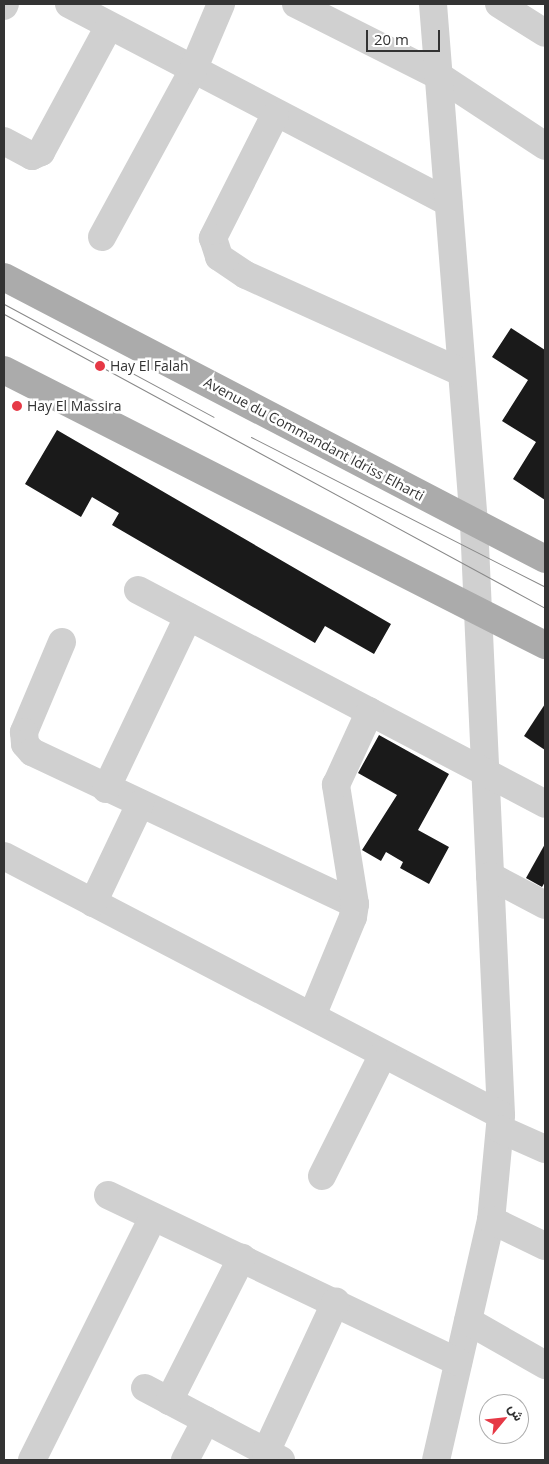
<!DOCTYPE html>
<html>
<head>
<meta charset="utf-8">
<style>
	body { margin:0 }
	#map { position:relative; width:549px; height:1464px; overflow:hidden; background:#fff; font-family:"Open Sans",Vazirmatn,sans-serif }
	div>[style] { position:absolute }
	.building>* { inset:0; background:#1a1a1a }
	.minor>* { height:28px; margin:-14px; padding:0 14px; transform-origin:14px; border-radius:14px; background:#d0d0d0 }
	.major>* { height:28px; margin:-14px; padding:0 14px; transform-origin:14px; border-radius:14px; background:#ababab }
	.tram>* { height:1px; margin:-0.5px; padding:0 0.5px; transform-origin:0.5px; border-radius:0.5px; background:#888 }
	.dots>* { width:14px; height:14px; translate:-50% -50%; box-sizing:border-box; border:2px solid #fff; border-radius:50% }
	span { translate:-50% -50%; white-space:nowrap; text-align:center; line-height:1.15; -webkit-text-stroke:5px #fff; paint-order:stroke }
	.poi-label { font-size:14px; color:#333 }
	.left { translate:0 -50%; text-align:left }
	.street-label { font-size:14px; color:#333 }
	.frame { position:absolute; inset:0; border:5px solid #333; pointer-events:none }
	.north { position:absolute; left:479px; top:1394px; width:50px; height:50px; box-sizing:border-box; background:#fff; border:1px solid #adadad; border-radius:50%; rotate:62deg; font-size:14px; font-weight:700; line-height:20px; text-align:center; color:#333 }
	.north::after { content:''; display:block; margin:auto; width:18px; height:22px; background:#e63946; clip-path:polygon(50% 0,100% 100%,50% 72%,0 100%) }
	.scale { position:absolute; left:366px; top:30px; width:74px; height:22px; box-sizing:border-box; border:2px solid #333; border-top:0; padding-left:6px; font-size:15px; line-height:18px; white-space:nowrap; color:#333; -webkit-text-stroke:4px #fff; paint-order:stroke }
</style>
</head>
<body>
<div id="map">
	<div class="building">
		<div style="clip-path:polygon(511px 328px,545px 350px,545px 500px,513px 479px,536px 442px,502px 421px,528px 380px,492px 357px)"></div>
		<div style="clip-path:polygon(57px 430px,391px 624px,374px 654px,325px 626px,315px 643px,112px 525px,119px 513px,92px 497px,81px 517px,25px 484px)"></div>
		<div style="clip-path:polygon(545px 704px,545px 750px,524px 736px)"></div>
		<div style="clip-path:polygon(379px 735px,449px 774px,418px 830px,449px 847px,429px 884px,400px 868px,403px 862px,386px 852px,381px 861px,362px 850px,397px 795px,358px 773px)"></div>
		<div style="clip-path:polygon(545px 844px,545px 882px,542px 887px,526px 878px)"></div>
	</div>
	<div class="minor">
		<div style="left:69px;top:4px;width:428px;rotate:27.6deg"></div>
		<div style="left:296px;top:4px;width:160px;rotate:26.7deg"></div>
		<div style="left:439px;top:76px;width:127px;rotate:33.4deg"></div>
		<div style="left:433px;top:4px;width:522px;rotate:85.49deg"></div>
		<div style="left:474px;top:524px;width:592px;rotate:87.38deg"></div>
		<div style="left:501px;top:1115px;width:105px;rotate:95.4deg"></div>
		<div style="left:491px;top:1220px;width:246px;rotate:102.9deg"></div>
		<div style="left:499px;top:4px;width:54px;rotate:32.2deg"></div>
		<div style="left:4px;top:6px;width:2px;rotate:-63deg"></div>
		<div style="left:275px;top:115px;width:138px;rotate:116.8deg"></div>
		<div style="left:213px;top:238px;width:20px;rotate:72deg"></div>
		<div style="left:219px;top:257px;width:32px;rotate:34deg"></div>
		<div style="left:246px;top:275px;width:236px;rotate:24.3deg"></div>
		<div style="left:4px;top:141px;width:32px;rotate:28deg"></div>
		<div style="left:32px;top:156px;width:10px;rotate:-24deg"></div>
		<div style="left:41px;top:152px;width:143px;rotate:-61.6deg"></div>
		<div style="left:102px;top:237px;width:190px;rotate:-61.4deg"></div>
		<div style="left:193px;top:70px;width:72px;rotate:-67deg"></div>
		<div style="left:138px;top:590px;width:460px;rotate:27.7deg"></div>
		<div style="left:62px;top:642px;width:98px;rotate:112.9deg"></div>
		<div style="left:24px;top:732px;width:12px;rotate:85deg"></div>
		<div style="left:25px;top:744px;width:11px;rotate:49deg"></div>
		<div style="left:32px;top:752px;width:357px;rotate:25.2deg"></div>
		<div style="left:106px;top:789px;width:191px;rotate:-64.5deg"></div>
		<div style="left:4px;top:856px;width:560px;rotate:27.53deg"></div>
		<div style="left:490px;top:876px;width:62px;rotate:27.8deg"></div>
		<div style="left:93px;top:903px;width:110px;rotate:-64.6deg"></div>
		<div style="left:312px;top:1016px;width:107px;rotate:-67.5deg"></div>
		<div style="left:353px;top:917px;width:13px;rotate:-81deg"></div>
		<div style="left:355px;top:904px;width:121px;rotate:-99.1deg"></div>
		<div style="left:336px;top:785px;width:81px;rotate:-65.3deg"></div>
		<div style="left:500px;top:1129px;width:49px;rotate:24deg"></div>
		<div style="left:322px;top:1176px;width:136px;rotate:-63.4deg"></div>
		<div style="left:108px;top:1195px;width:388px;rotate:25.5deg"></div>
		<div style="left:491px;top:1220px;width:60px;rotate:25.7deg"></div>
		<div style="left:468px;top:1321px;width:89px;rotate:29.7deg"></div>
		<div style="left:145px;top:1388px;width:154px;rotate:27.9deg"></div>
		<div style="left:169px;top:1401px;width:161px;rotate:-63.1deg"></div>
		<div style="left:266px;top:1452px;width:166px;rotate:-65.1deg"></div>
		<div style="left:32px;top:1460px;width:271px;rotate:-63.5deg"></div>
		<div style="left:185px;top:1460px;width:45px;rotate:-62.3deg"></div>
	</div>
	<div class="major">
		<div style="left:4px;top:277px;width:610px;rotate:27.53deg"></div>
		<div style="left:4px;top:370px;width:607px;rotate:26.95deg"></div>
	</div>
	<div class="tram">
		<div style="left:4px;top:304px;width:238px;rotate:28.3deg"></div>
		<div style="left:4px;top:314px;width:616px;rotate:28.52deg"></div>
		<div style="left:251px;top:437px;width:330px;rotate:27deg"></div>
	</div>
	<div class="dots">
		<div style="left:100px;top:366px;background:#e63946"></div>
		<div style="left:17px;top:406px;background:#e63946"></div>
	</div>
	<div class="poi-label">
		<span class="left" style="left:110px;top:366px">Hay El Falah</span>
		<span class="left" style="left:27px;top:406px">Hay El Massira</span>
	</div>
	<div class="street-label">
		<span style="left:314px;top:439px;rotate:28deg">Avenue du Commandant Idriss Elharti</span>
	</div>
	<div class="frame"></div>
	<div class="north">ش</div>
	<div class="scale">20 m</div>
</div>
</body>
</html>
